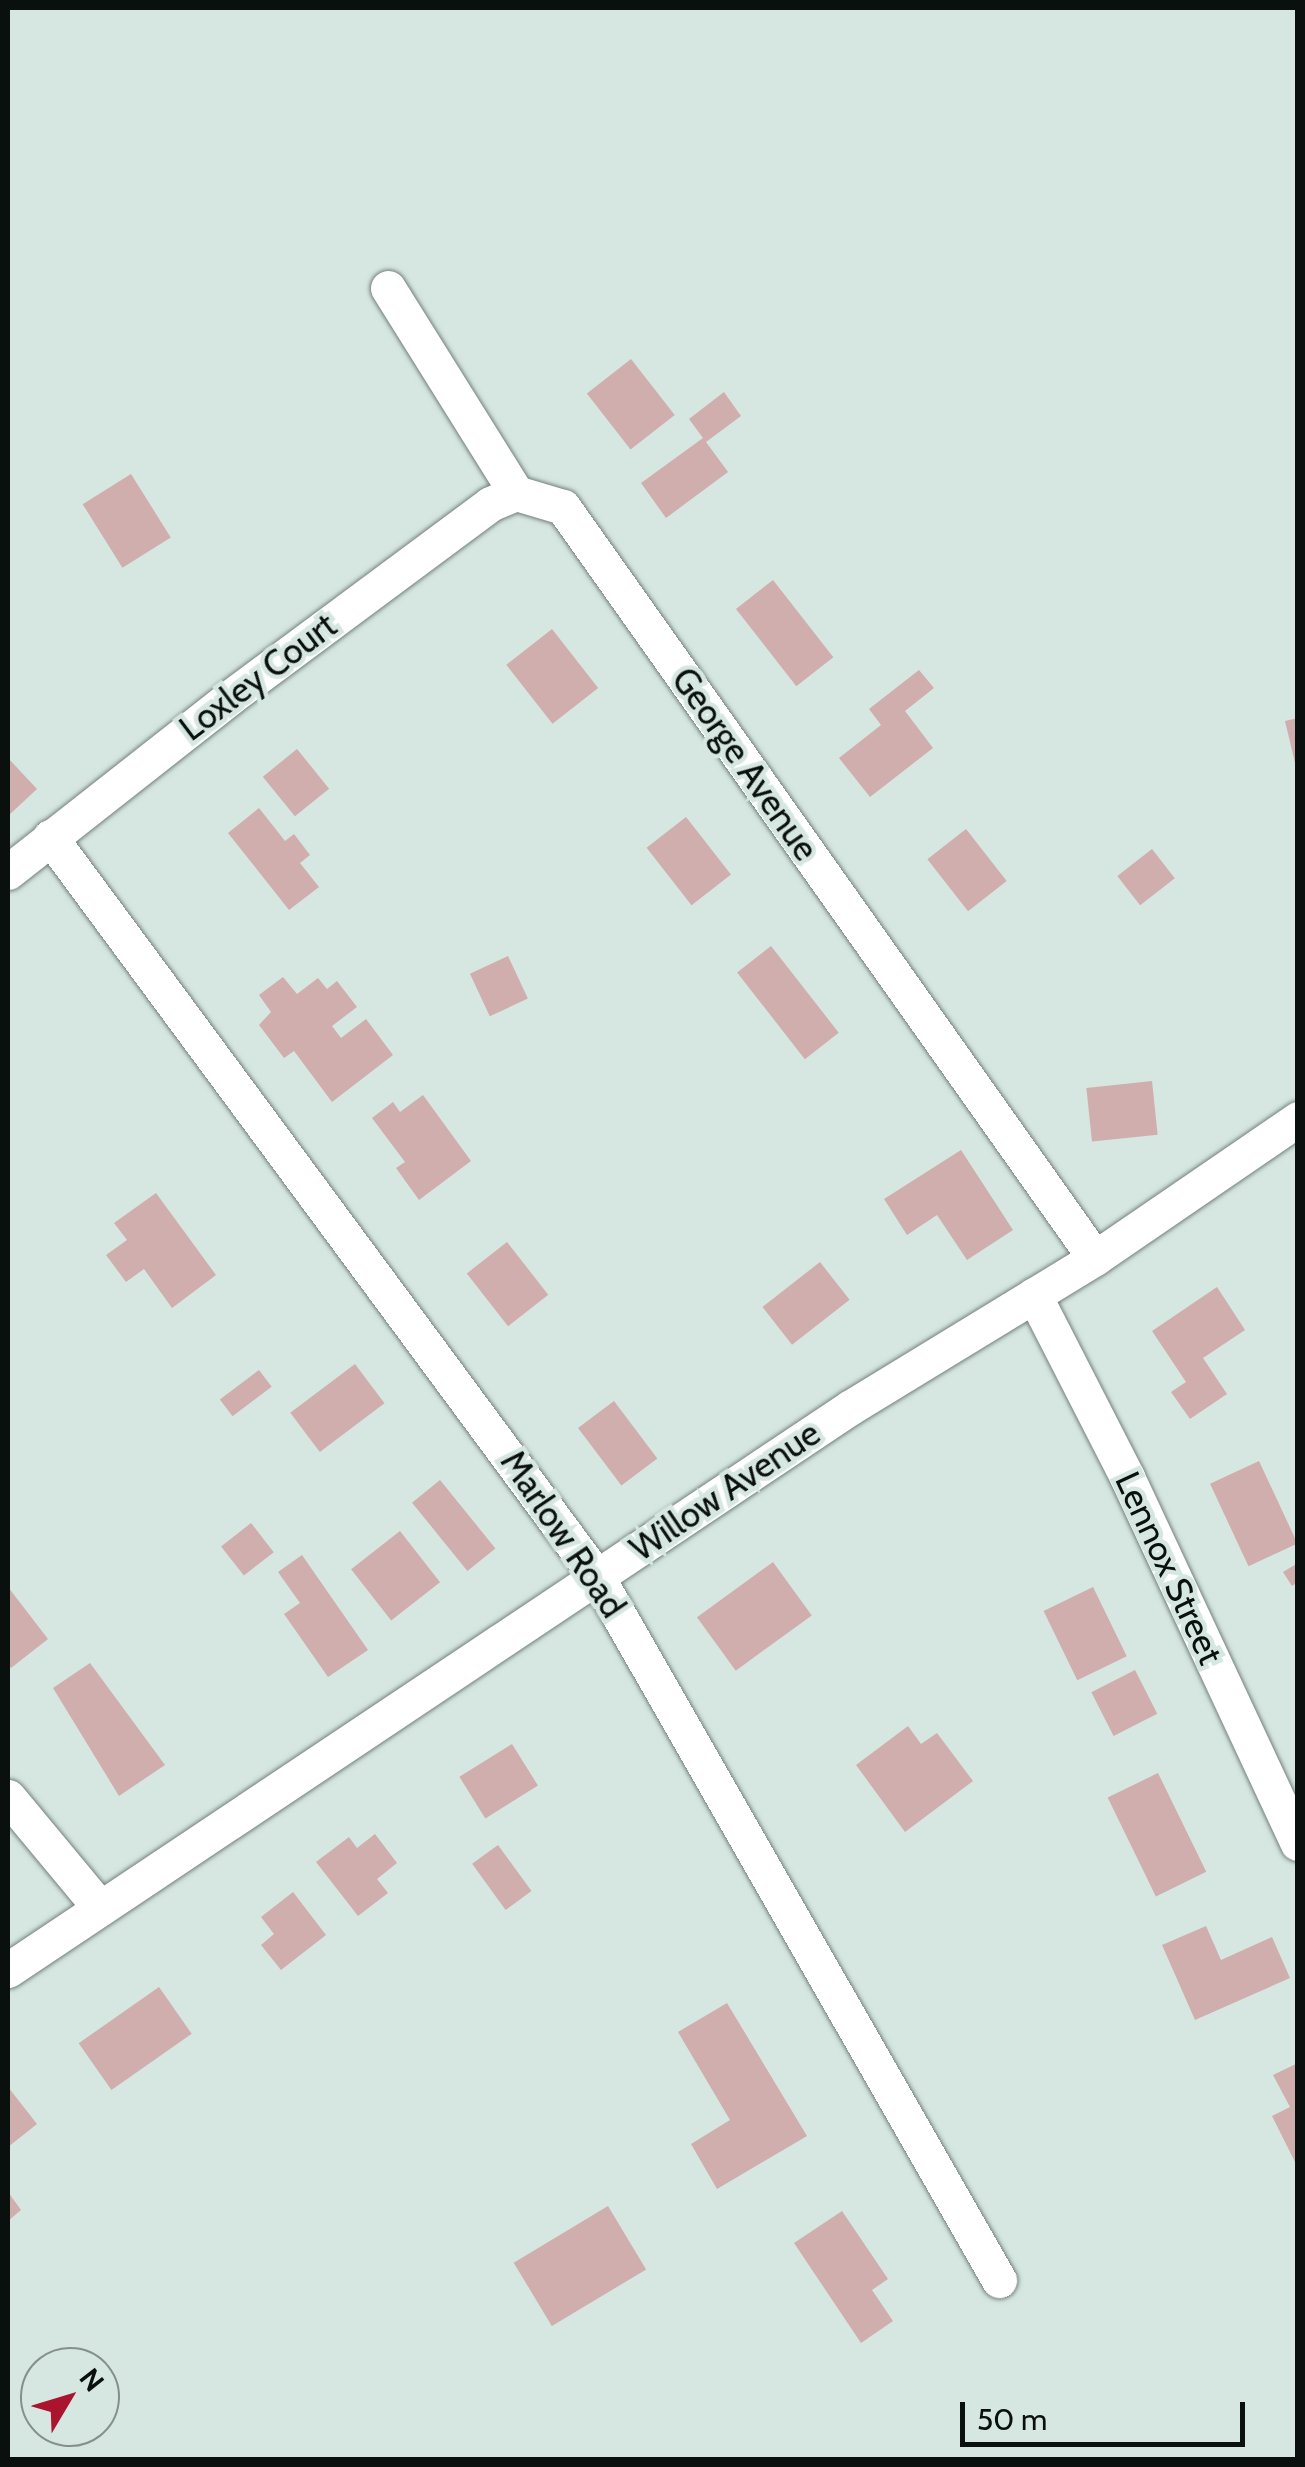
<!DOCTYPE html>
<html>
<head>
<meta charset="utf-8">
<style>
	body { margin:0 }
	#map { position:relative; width:1305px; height:2467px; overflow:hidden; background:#d6e6e1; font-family:Cabin,sans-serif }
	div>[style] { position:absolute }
	.building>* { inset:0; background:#d0aead; transform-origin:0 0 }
	.roads { filter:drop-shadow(0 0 2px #73817d) drop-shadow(0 0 2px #73817d) }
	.street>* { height:35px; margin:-17.5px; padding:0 17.5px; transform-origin:17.5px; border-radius:17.5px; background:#fff }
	span { translate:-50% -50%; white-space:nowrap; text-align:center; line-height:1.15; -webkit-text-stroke:9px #d6e6e1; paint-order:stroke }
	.street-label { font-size:35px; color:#0a100e }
	.frame { position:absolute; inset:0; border:10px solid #0a100e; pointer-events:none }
	.north { position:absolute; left:20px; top:2347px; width:100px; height:100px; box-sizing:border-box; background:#d6e6e1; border:2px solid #84908d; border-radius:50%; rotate:52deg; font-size:28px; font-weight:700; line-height:40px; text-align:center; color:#0a100e }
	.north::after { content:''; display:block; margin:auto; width:35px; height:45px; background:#aa142e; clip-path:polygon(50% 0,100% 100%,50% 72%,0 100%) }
	.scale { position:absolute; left:960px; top:2402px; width:285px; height:45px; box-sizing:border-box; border:5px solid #0a100e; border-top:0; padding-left:12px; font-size:30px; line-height:35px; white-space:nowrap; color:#0a100e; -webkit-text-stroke:8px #d6e6e1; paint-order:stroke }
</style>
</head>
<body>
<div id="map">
	<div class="building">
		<div style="left:631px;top:359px;width:71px;height:56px;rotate:52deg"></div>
		<div style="clip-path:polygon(724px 392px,741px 416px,706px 442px,728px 472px,666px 518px,641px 483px,703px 438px,689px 419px)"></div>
		<div style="left:131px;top:474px;width:75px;height:57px;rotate:58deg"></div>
		<div style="left:773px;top:580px;width:98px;height:47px;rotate:52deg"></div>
		<div style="left:552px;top:629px;width:75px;height:58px;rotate:52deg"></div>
		<div style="clip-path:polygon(919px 670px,934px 688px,905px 711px,933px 748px,870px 797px,839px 758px,881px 725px,869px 709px)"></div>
		<div style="clip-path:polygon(1298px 718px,1298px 767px,1296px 767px,1285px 721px)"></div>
		<div style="left:297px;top:749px;width:51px;height:44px;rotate:51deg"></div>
		<div style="clip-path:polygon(8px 758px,37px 789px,8px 816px)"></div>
		<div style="clip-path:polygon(259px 808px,285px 841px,294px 834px,310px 855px,300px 863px,319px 887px,289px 910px,228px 833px)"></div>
		<div style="left:686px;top:817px;width:73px;height:50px;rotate:52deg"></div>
		<div style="left:966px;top:829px;width:66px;height:49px;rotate:52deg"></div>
		<div style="left:1152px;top:849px;width:37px;height:44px;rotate:52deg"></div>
		<div style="left:771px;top:946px;width:110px;height:43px;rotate:52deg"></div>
		<div style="left:508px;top:956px;width:47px;height:42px;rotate:65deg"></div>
		<div style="clip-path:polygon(283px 977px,297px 994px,318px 978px,327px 989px,337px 981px,357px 1007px,332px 1026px,341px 1038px,366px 1019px,393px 1055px,332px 1102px,294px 1051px,284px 1058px,259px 1025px,271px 1012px,259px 995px)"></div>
		<div style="left:1152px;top:1081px;width:54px;height:66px;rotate:84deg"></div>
		<div style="clip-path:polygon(423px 1095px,471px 1161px,419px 1200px,396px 1168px,405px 1162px,372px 1118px,393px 1102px,400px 1112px)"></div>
		<div style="clip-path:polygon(961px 1150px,1013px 1230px,967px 1260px,937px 1215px,907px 1235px,884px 1199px)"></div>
		<div style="clip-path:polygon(156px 1193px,216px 1275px,172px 1308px,144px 1269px,126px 1282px,106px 1255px,127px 1240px,114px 1223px)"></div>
		<div style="left:507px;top:1242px;width:67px;height:51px;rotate:52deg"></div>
		<div style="left:820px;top:1262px;width:48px;height:73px;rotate:52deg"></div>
		<div style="clip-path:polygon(1217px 1287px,1245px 1330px,1203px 1358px,1227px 1394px,1190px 1419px,1171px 1392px,1186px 1382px,1152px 1331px)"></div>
		<div style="left:355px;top:1364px;width:49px;height:81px;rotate:53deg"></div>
		<div style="left:259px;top:1370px;width:21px;height:49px;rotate:53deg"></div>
		<div style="left:614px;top:1401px;width:72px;height:45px;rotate:53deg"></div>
		<div style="left:1259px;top:1461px;width:91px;height:54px;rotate:65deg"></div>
		<div style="left:440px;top:1480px;width:88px;height:36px;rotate:51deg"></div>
		<div style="left:251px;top:1523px;width:37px;height:38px;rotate:52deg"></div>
		<div style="left:400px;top:1531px;width:65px;height:62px;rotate:52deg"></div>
		<div style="clip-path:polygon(302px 1555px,368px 1650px,328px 1677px,284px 1614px,300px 1603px,278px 1572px)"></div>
		<div style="left:773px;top:1562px;width:66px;height:94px;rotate:54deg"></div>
		<div style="clip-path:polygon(1298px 1563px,1298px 1582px,1292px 1586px,1283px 1572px)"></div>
		<div style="clip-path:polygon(8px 1587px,48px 1639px,11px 1668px,8px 1664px)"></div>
		<div style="left:1093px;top:1587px;width:77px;height:55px;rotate:64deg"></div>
		<div style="clip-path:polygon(90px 1663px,165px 1765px,119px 1796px,53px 1688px)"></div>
		<div style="left:1135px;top:1670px;width:49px;height:49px;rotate:63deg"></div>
		<div style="clip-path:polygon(908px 1726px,921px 1744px,937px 1733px,973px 1781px,905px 1832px,856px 1765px)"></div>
		<div style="left:512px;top:1744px;width:49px;height:62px;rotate:58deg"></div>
		<div style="left:1158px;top:1773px;width:110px;height:56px;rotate:64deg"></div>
		<div style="clip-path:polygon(375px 1834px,397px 1863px,377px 1879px,388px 1893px,358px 1916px,316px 1862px,349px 1837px,357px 1848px)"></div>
		<div style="left:498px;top:1845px;width:57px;height:32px;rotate:54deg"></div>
		<div style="clip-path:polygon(293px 1892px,326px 1935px,281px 1970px,261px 1945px,274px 1934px,261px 1917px)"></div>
		<div style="clip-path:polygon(1206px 1926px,1221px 1960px,1272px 1937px,1290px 1978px,1195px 2020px,1162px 1945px)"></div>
		<div style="left:159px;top:1987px;width:57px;height:98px;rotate:55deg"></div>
		<div style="clip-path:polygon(727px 2003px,807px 2136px,717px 2189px,691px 2144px,730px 2120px,678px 2032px)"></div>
		<div style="clip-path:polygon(1298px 2063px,1298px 2168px,1272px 2116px,1290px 2107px,1273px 2075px)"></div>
		<div style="clip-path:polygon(8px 2087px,37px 2124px,8px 2147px)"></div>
		<div style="clip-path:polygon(8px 2192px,21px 2210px,8px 2221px)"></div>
		<div style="left:608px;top:2206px;width:74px;height:110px;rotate:59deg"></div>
		<div style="clip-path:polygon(842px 2211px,888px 2279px,872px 2290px,893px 2321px,861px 2343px,794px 2243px)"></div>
	</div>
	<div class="roads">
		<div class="street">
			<div style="left:388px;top:288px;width:242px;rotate:58deg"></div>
			<div style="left:516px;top:493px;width:49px;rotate:16.6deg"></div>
			<div style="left:563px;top:507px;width:920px;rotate:54.69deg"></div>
			<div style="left:50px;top:837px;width:920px;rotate:53.53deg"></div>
			<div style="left:597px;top:1577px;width:810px;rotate:60.24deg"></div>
			<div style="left:8px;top:872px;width:281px;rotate:-38.2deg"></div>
			<div style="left:229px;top:698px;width:325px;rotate:-36.6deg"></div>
			<div style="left:490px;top:504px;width:28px;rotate:-23deg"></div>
			<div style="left:1034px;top:1295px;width:204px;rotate:62.9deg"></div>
			<div style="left:1127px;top:1477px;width:404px;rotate:65deg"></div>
			<div style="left:8px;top:1797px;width:144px;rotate:50.3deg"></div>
			<div style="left:8px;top:1970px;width:1014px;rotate:-33.74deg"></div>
			<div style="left:851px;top:1407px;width:286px;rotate:-31.4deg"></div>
			<div style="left:1095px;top:1258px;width:246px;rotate:-34.4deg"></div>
		</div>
	</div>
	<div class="street-label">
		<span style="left:258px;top:677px;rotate:-37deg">Loxley Court</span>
		<span style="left:745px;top:764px;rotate:55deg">George Avenue</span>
		<span style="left:725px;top:1491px;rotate:-34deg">Willow Avenue</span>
		<span style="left:563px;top:1534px;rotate:56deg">Marlow Road</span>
		<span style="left:1169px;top:1568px;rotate:65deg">Lennox Street</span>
	</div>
	<div class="frame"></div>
	<div class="north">N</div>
	<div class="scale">50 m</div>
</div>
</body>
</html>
